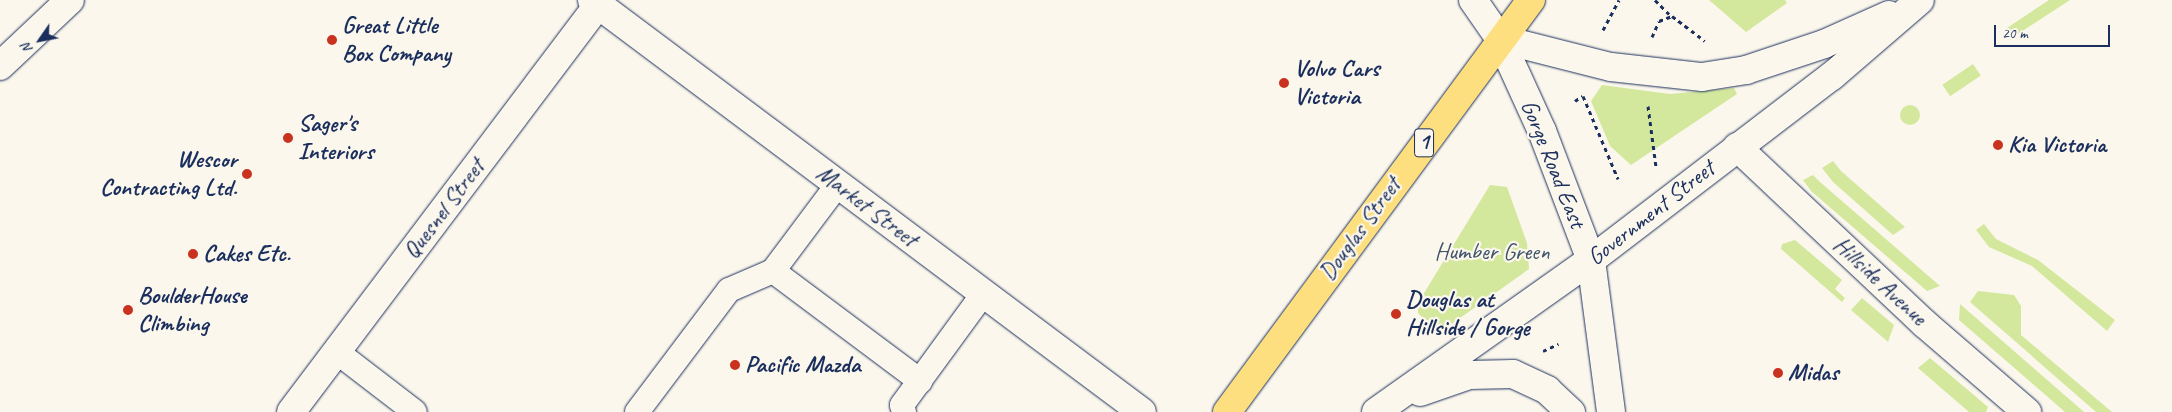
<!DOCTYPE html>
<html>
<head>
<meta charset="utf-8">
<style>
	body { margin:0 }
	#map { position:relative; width:2172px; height:412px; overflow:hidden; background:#fbf7ec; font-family:Caveat,sans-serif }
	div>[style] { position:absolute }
	.green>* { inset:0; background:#d3e89d; transform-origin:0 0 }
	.round { border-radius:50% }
	.path>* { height:3px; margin-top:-1.5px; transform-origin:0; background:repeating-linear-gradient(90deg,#1b2f5e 0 4px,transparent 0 8px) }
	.roads { filter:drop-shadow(0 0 1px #1b2f5e) drop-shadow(0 0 1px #1b2f5e) }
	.lane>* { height:24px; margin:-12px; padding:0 12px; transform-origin:12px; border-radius:12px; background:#fbf7ec }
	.street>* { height:28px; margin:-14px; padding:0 14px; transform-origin:14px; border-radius:14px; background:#fbf7ec }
	.secondary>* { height:28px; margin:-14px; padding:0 14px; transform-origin:14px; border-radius:14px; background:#fbf7ec }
	.primary>* { height:28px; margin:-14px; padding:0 14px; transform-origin:14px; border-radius:14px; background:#fddf80 }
	.dots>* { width:14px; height:14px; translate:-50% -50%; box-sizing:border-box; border:2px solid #fbf7ec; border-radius:50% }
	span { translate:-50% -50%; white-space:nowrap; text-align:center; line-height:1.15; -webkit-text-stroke:4.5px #fbf7ec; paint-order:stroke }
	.shield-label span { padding:1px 4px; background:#fbf7ec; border:1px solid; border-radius:4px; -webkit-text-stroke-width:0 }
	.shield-label { font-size:22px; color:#1b2f5e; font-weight:700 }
	.poi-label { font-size:24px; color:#1b2f5e; font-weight:700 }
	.left { translate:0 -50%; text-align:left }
	.right { translate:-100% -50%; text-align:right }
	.street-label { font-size:24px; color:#1b2f5e }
	.park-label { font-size:24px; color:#40546b }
	.north { position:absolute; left:15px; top:15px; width:50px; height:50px; -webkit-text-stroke:4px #fbf7ec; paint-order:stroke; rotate:237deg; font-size:14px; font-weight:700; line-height:20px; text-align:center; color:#1b2f5e }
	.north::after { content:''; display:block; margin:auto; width:18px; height:22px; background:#1b2f5e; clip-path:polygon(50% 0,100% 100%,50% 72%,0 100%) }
	.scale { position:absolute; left:1994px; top:25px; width:116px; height:22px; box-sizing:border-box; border:2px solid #1b2f5e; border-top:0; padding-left:6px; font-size:15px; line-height:18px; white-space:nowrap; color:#1b2f5e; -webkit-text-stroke:4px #fbf7ec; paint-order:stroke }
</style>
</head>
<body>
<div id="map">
	<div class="green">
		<div style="clip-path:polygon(1709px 0,1785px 0,1787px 3px,1746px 32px)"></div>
		<div style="clip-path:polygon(2049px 0,2070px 0,2010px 39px,2004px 30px)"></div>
		<div style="left:1973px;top:64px;width:14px;height:37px;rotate:56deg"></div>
		<div style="clip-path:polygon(1602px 85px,1670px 94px,1734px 88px,1737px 94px,1631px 165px,1610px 146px,1591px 101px)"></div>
		<div class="round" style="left:1900px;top:105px;width:20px;height:20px"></div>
		<div style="clip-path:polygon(1833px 161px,1841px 171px,1905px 227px,1893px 235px,1833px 182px,1822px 168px)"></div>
		<div style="clip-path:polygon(1813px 175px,1820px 182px,1940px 286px,1927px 291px,1811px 191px,1803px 180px)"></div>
		<div style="clip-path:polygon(1490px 185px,1507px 187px,1527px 243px,1529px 269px,1443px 330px,1432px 328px,1418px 313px,1418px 303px)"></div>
		<div style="clip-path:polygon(1984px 224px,1996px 239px,2038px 260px,2115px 320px,2107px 331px,2032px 266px,1989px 247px,1976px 230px)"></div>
		<div style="clip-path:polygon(1795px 240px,1842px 280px,1835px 289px,1845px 298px,1842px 302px,1781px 249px,1782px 244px)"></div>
		<div style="clip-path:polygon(1978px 291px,2014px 295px,2021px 306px,2021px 335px,2112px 412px,2096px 412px,1970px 302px)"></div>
		<div style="clip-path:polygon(1862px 298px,1894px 325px,1888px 342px,1851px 310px)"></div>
		<div style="clip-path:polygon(1960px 304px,2084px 412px,2065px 412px,1959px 320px)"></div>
		<div style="clip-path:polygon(1930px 358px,1988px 407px,1986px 412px,1969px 412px,1918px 368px)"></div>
	</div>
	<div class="path">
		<div style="left:1655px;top:0;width:23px;rotate:45deg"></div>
		<div style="left:1603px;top:30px;width:34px;rotate:-62deg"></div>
		<div style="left:1652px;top:37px;width:17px;rotate:-66deg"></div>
		<div style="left:1659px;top:21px;width:14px;rotate:-21deg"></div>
		<div style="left:1672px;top:16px;width:41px;rotate:37.1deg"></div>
		<div style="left:1583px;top:96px;width:90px;rotate:67.1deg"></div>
		<div style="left:1575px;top:101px;width:9px;rotate:-36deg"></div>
		<div style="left:1648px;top:106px;width:62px;rotate:82.5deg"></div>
		<div style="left:1543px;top:351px;width:17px;rotate:-25deg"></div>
	</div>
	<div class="roads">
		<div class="lane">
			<div style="left:773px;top:271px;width:184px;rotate:36.8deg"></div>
			<div style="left:337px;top:352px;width:98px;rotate:37.6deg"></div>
			<div style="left:637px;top:412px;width:153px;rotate:-53deg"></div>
			<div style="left:729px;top:290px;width:48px;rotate:-23.4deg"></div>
			<div style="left:773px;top:271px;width:109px;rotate:-53.2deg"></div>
			<div style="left:904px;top:412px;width:7px;rotate:-106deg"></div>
			<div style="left:902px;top:405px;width:137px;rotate:-53.9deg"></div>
		</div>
		<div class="street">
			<div style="left:592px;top:0;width:687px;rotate:36.84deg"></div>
			<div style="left:0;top:66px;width:96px;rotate:-43.3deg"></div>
			<div style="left:1737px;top:147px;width:258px;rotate:43.3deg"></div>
			<div style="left:1925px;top:324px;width:135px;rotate:40.8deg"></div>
			<div style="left:291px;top:412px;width:510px;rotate:-52.97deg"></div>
		</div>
		<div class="secondary">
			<div style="left:1473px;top:0;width:47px;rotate:55.3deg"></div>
			<div style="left:1500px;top:39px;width:101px;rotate:65.5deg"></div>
			<div style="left:1542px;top:131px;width:138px;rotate:69.2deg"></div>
			<div style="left:1591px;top:260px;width:153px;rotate:82.5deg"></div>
			<div style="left:1500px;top:39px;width:114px;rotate:14.2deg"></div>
			<div style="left:1611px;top:67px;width:92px;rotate:6.3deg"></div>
			<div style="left:1702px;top:77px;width:45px;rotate:-9deg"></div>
			<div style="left:1746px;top:70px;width:82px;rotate:-18.4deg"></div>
			<div style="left:1824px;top:44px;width:71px;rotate:-24deg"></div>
			<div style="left:1420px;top:392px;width:52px;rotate:-19.1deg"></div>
			<div style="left:1469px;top:375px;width:44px;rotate:-1.3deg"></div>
			<div style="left:1513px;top:374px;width:38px;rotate:25deg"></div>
			<div style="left:1547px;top:390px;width:33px;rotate:43deg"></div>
			<div style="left:1376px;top:412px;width:263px;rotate:-35.3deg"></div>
			<div style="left:1591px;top:260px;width:303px;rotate:-37.4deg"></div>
			<div style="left:1832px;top:76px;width:116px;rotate:-40.8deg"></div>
		</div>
		<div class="primary">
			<div style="left:1227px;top:412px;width:512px;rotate:-53.58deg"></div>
		</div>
	</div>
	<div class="dots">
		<div style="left:332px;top:40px;background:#c8321e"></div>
		<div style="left:1284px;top:83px;background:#c8321e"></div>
		<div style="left:288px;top:138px;background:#c8321e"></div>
		<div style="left:1998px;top:145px;background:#c8321e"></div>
		<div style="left:247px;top:174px;background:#c8321e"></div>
		<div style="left:193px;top:254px;background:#c8321e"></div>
		<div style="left:128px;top:310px;background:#c8321e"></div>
		<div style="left:1396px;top:314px;background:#c8321e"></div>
		<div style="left:735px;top:365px;background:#c8321e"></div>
		<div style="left:1778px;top:373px;background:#c8321e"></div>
	</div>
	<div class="shield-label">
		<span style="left:1424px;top:143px">1</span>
	</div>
	<div class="poi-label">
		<span class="left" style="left:342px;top:40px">Great Little<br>Box Company</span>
		<span class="left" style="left:1294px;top:83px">Volvo Cars<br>Victoria</span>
		<span class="left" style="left:298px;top:138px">Sager's<br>Interiors</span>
		<span class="left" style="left:2008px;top:145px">Kia Victoria</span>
		<span class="right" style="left:237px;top:174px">Wescor<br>Contracting Ltd.</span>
		<span class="left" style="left:203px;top:254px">Cakes Etc.</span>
		<span class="left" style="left:138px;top:310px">BoulderHouse<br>Climbing</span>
		<span class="left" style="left:1406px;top:314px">Douglas at<br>Hillside / Gorge</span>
		<span class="left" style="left:745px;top:365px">Pacific Mazda</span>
		<span class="left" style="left:1788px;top:373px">Midas</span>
	</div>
	<div class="street-label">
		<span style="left:1553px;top:164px;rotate:68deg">Gorge Road East</span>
		<span style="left:867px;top:206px;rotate:37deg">Market Street</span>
		<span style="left:444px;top:209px;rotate:-53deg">Quesnel Street</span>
		<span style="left:1651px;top:213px;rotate:-38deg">Government Street</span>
		<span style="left:1360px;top:229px;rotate:-54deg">Douglas Street</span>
		<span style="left:1880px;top:281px;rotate:43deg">Hillside Avenue</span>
	</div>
	<div class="park-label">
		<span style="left:1492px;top:252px">Humber Green</span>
	</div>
	<div class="north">N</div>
	<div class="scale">20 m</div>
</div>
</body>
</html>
